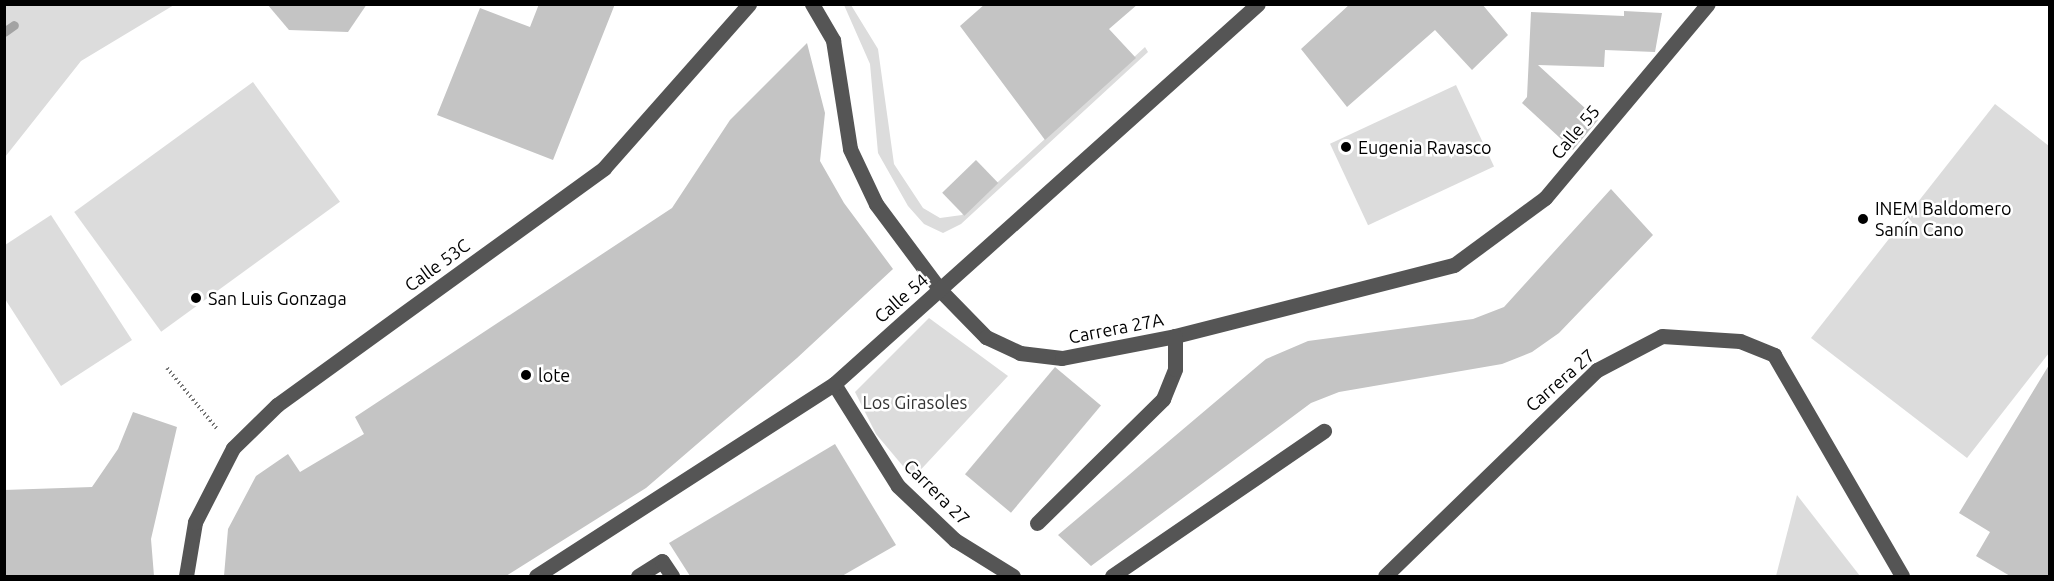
<!DOCTYPE html>
<html>
<head>
<meta charset="utf-8">
<style>
	body { margin:0 }
	#map { position:relative; width:2054px; height:581px; overflow:hidden; background:#fff; font-family:Ubuntu,sans-serif }
	div>[style] { position:absolute }
	.green>* { inset:0; background:#dcdcdc; transform-origin:0 0 }
	.stream>* { height:9px; margin:-4.5px; padding:0 4.5px; transform-origin:4.5px; border-radius:4.5px; background:#a3a3a3 }
	.building>* { inset:0; background:#c4c4c4; transform-origin:0 0 }
	.path>* { height:4px; margin-top:-2px; transform-origin:0; background:repeating-linear-gradient(90deg,#777 0 1.5px,transparent 0 4.5px) }
	.minor>* { height:15px; margin:-7.5px; padding:0 7.5px; transform-origin:7.5px; border-radius:7.5px; background:#555 }
	.dots>* { width:16px; height:16px; translate:-50% -50%; box-sizing:border-box; border:3px solid #fff; border-radius:50% }
	span { translate:-50% -50%; white-space:nowrap; text-align:center; line-height:1.15; -webkit-text-stroke:5px #fff; paint-order:stroke }
	.street-label { font-size:18px; color:#000 }
	.poi-label { font-size:18px; color:#000 }
	.left { translate:0 -50%; text-align:left }
	.park-label { font-size:18px; color:#333 }
	.frame { position:absolute; inset:0; border:6px solid #000; pointer-events:none }
</style>
</head>
<body>
<div id="map">
	<div class="green">
		<div style="clip-path:polygon(5px 4px,174px 4px,174px 5px,81px 61px,5px 157px)"></div>
		<div style="clip-path:polygon(844px 5px,851px 5px,878px 49px,894px 164px,923px 208px,940px 218px,962px 215px,1145px 47px,1148px 52px,961px 224px,943px 233px,924px 224px,908px 206px,878px 153px,870px 64px)"></div>
		<div style="left:253px;top:82px;width:148px;height:221px;rotate:54deg"></div>
		<div style="left:1456px;top:85px;width:90px;height:139px;rotate:65deg"></div>
		<div style="clip-path:polygon(1995px 104px,2049px 146px,2049px 353px,1967px 458px,1811px 338px)"></div>
		<div style="clip-path:polygon(51px 215px,132px 340px,61px 386px,5px 299px,5px 245px)"></div>
		<div style="clip-path:polygon(929px 318px,1008px 376px,913px 478px,876px 434px,855px 392px)"></div>
		<div style="clip-path:polygon(1797px 495px,1860px 576px,1776px 576px)"></div>
	</div>
	<div class="stream">
		<div style="left:4px;top:32px;width:12px;rotate:-35deg"></div>
	</div>
	<div class="building">
		<div style="clip-path:polygon(267px 4px,367px 4px,348px 32px,289px 30px)"></div>
		<div style="clip-path:polygon(539px 4px,615px 4px,553px 160px,437px 115px,480px 8px,530px 27px)"></div>
		<div style="clip-path:polygon(985px 4px,1138px 4px,1109px 29px,1136px 58px,1045px 140px,960px 26px)"></div>
		<div style="clip-path:polygon(1350px 4px,1482px 4px,1508px 35px,1472px 70px,1435px 30px,1347px 107px,1301px 49px)"></div>
		<div style="clip-path:polygon(1624px 11px,1662px 13px,1655px 52px,1605px 50px,1604px 67px,1538px 65px,1598px 120px,1573px 150px,1522px 103px,1527px 97px,1531px 12px,1624px 16px)"></div>
		<div style="clip-path:polygon(807px 43px,825px 113px,820px 161px,844px 203px,893px 269px,797px 358px,646px 488px,506px 576px,224px 576px,228px 529px,256px 476px,288px 454px,300px 472px,364px 434px,355px 417px,672px 208px,730px 120px)"></div>
		<div style="left:976px;top:160px;width:32px;height:47px;rotate:46deg"></div>
		<div style="clip-path:polygon(1611px 189px,1653px 235px,1559px 333px,1532px 352px,1502px 364px,1339px 392px,1311px 403px,1091px 566px,1058px 535px,1266px 359px,1308px 341px,1473px 319px,1504px 307px)"></div>
		<div style="clip-path:polygon(2049px 365px,2049px 576px,2010px 576px,1976px 556px,1990px 532px,1959px 513px)"></div>
		<div style="left:1055px;top:367px;width:60px;height:140px;rotate:40deg"></div>
		<div style="clip-path:polygon(133px 412px,177px 427px,151px 539px,154px 576px,4px 576px,4px 490px,92px 487px,118px 449px)"></div>
		<div style="clip-path:polygon(835px 444px,896px 545px,842px 576px,690px 576px,669px 543px)"></div>
	</div>
	<div class="path">
		<div style="left:167px;top:368px;width:80px;rotate:50.6deg"></div>
	</div>
	<div class="minor">
		<div style="left:812px;top:4px;width:42px;rotate:59.7deg"></div>
		<div style="left:833px;top:40px;width:110px;rotate:81.1deg"></div>
		<div style="left:850px;top:149px;width:61px;rotate:64.7deg"></div>
		<div style="left:876px;top:204px;width:107px;rotate:53.3deg"></div>
		<div style="left:940px;top:290px;width:66px;rotate:45.6deg"></div>
		<div style="left:986px;top:337px;width:38px;rotate:25deg"></div>
		<div style="left:1020px;top:353px;width:42px;rotate:6.8deg"></div>
		<div style="left:1062px;top:358px;width:115px;rotate:-11deg"></div>
		<div style="left:1175px;top:336px;width:288px;rotate:-14.3deg"></div>
		<div style="left:1454px;top:265px;width:113px;rotate:-36.4deg"></div>
		<div style="left:1545px;top:198px;width:253px;rotate:-50deg"></div>
		<div style="left:834px;top:384px;width:120px;rotate:57.9deg"></div>
		<div style="left:898px;top:486px;width:79px;rotate:43.5deg"></div>
		<div style="left:955px;top:540px;width:68px;rotate:31.8deg"></div>
		<div style="left:1037px;top:523px;width:177px;rotate:-44.5deg"></div>
		<div style="left:1163px;top:399px;width:32px;rotate:-68deg"></div>
		<div style="left:1175px;top:369px;width:33px;rotate:-90deg"></div>
		<div style="left:186px;top:576px;width:55px;rotate:-80.5deg"></div>
		<div style="left:195px;top:522px;width:83px;rotate:-62.8deg"></div>
		<div style="left:233px;top:448px;width:62px;rotate:-44.3deg"></div>
		<div style="left:277px;top:405px;width:404px;rotate:-35.9deg"></div>
		<div style="left:604px;top:168px;width:219px;rotate:-48.5deg"></div>
		<div style="left:536px;top:576px;width:354px;rotate:-32.8deg"></div>
		<div style="left:834px;top:384px;width:569px;rotate:-41.87deg"></div>
		<div style="left:638px;top:576px;width:28px;rotate:-32deg"></div>
		<div style="left:662px;top:561px;width:18px;rotate:56deg"></div>
		<div style="left:1112px;top:576px;width:257px;rotate:-34.4deg"></div>
		<div style="left:1385px;top:576px;width:296px;rotate:-44.2deg"></div>
		<div style="left:1597px;top:370px;width:73px;rotate:-27.6deg"></div>
		<div style="left:1662px;top:336px;width:78px;rotate:3.7deg"></div>
		<div style="left:1740px;top:341px;width:37px;rotate:22deg"></div>
		<div style="left:1774px;top:355px;width:255px;rotate:59.9deg"></div>
	</div>
	<div class="dots">
		<div style="left:1346px;top:147px;background:#000"></div>
		<div style="left:1863px;top:219px;background:#000"></div>
		<div style="left:196px;top:298px;background:#000"></div>
		<div style="left:526px;top:375px;background:#000"></div>
	</div>
	<div class="street-label">
		<span style="left:1575px;top:132px;rotate:-50deg">Calle 55</span>
		<span style="left:437px;top:265px;rotate:-36deg">Calle 53C</span>
		<span style="left:901px;top:298px;rotate:-41deg">Calle 54</span>
		<span style="left:1116px;top:328px;rotate:-11deg">Carrera 27A</span>
		<span style="left:1560px;top:380px;rotate:-41deg">Carrera 27</span>
		<span style="left:937px;top:492px;rotate:45deg">Carrera 27</span>
	</div>
	<div class="poi-label">
		<span class="left" style="left:1358px;top:147px">Eugenia Ravasco</span>
		<span class="left" style="left:1875px;top:219px">INEM Baldomero<br>Sanín Cano</span>
		<span class="left" style="left:208px;top:298px">San Luis Gonzaga</span>
		<span class="left" style="left:538px;top:375px">lote</span>
	</div>
	<div class="park-label">
		<span style="left:915px;top:402px">Los Girasoles</span>
	</div>
	<div class="frame"></div>
</div>
</body>
</html>
